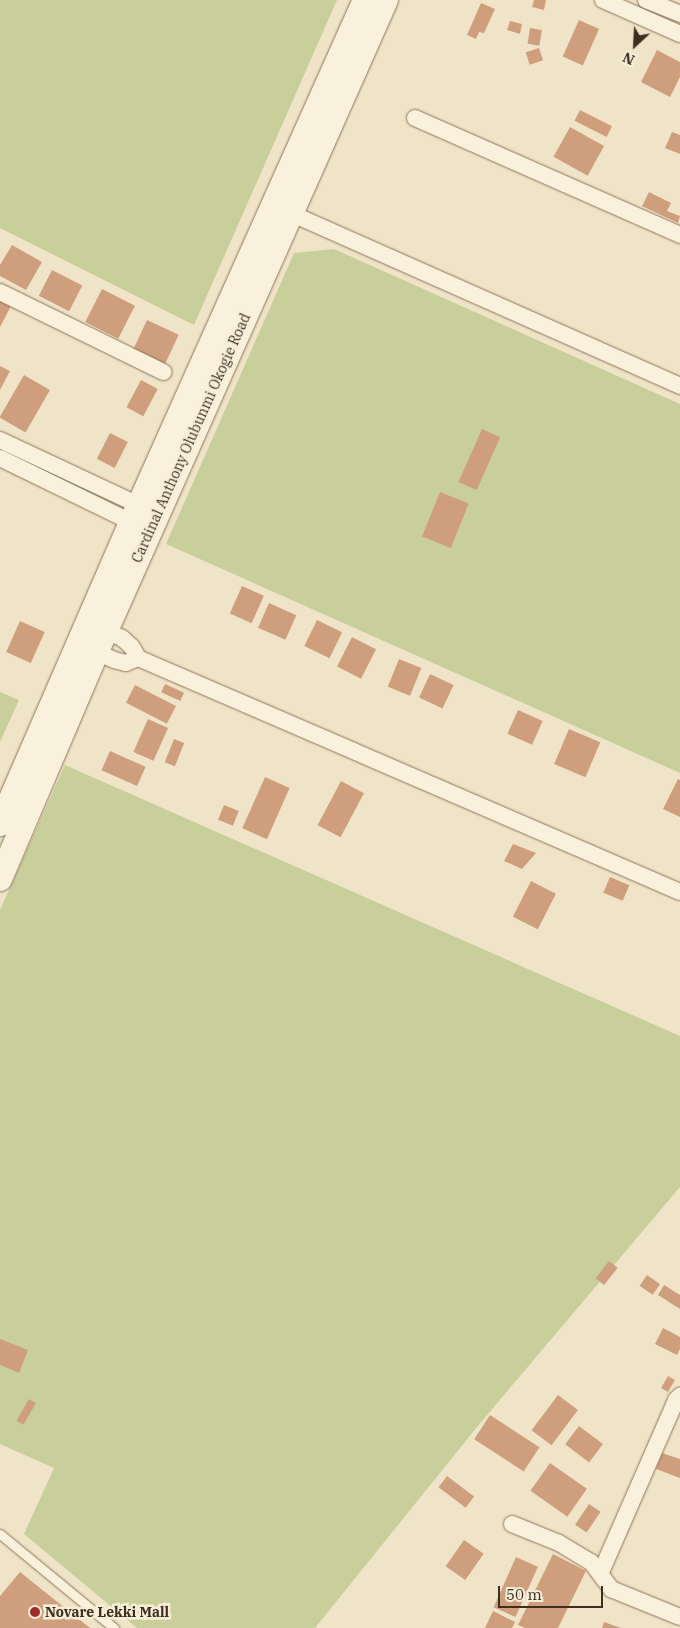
<!DOCTYPE html>
<html>
<head>
<meta charset="utf-8">
<style>
	body { margin:0 }
	#map { position:relative; width:680px; height:1628px; overflow:hidden; background:#f0e4c8; font-family:"IBM Plex Serif",serif }
	div>[style] { position:absolute }
	.green>* { inset:0; background:#c9cf9b }
	.building>* { inset:0; background:#cf9f7d; transform-origin:0 0 }
	.roads { filter:drop-shadow(0 0 1px #8d765c) drop-shadow(0 0 1px #8d765c) }
	.lane>* { height:9px; margin:-4.5px; padding:0 4.5px; transform-origin:4.5px; border-radius:4.5px; background:#faf1dc }
	.street>* { height:16px; margin:-8px; padding:0 8px; transform-origin:8px; border-radius:8px; background:#faf1dc }
	.secondary>* { height:24px; margin:-12px; padding:0 12px; transform-origin:12px; border-radius:12px; background:#faf1dc }
	.dots>* { width:14px; height:14px; translate:-50% -50%; box-sizing:border-box; border:2px solid #f7eed8; border-radius:50% }
	span { translate:-50% -50%; white-space:nowrap; text-align:center; line-height:1.15; -webkit-text-stroke:5px #f7eed8; paint-order:stroke }
	.street-label { font-size:14px; color:#3d2e20 }
	.poi-label { font-size:14px; color:#3d2e20; font-weight:700 }
	.left { translate:0 -50%; text-align:left }
	.north { position:absolute; left:610px; top:20px; width:50px; height:50px; -webkit-text-stroke:4px #f7eed8; paint-order:stroke; rotate:205deg; font-size:14px; font-weight:700; line-height:20px; text-align:center; color:#3d2e20 }
	.north::after { content:''; display:block; margin:auto; width:18px; height:22px; background:#3d2e20; clip-path:polygon(50% 0,100% 100%,50% 72%,0 100%) }
	.scale { position:absolute; left:498px; top:1586px; width:105px; height:22px; box-sizing:border-box; border:2px solid #3d2e20; border-top:0; padding-left:6px; font-size:15px; line-height:18px; white-space:nowrap; color:#3d2e20; -webkit-text-stroke:4px #f7eed8; paint-order:stroke }
</style>
</head>
<body>
<div id="map">
	<div class="green">
		<div style="clip-path:polygon(0 0,337px 0,194px 325px,0 228px)"></div>
		<div style="clip-path:polygon(334px 249px,680px 404px,680px 773px,166px 544px,294px 253px)"></div>
		<div style="clip-path:polygon(0 692px,19px 700px,0 742px)"></div>
		<div style="clip-path:polygon(65px 765px,680px 1036px,680px 1187px,477px 1427px,315px 1628px,137px 1628px,24px 1534px,54px 1468px,0 1444px,0 910px)"></div>
	</div>
	<div class="building">
		<div style="clip-path:polygon(534px 0,546px 0,544px 10px,532px 7px)"></div>
		<div style="clip-path:polygon(481px 3px,495px 9px,484px 33px,479px 32px,476px 39px,467px 35px)"></div>
		<div style="left:579px;top:20px;width:22px;height:40px;rotate:24deg"></div>
		<div style="clip-path:polygon(510px 21px,522px 24px,520px 34px,507px 30px)"></div>
		<div style="left:530px;top:28px;width:12px;height:16px;rotate:9deg"></div>
		<div style="left:539px;top:48px;width:13px;height:14px;rotate:72deg"></div>
		<div style="clip-path:polygon(657px 50px,680px 62px,680px 77px,670px 97px,641px 82px)"></div>
		<div style="left:580px;top:110px;width:36px;height:12px;rotate:27deg"></div>
		<div style="left:570px;top:127px;width:39px;height:34px;rotate:29deg"></div>
		<div style="clip-path:polygon(672px 132px,680px 135px,680px 154px,665px 148px)"></div>
		<div style="clip-path:polygon(649px 192px,671px 203px,667px 211px,680px 216px,678px 223px,642px 206px)"></div>
		<div style="clip-path:polygon(12px 245px,42px 262px,26px 290px,0 276px,0 265px)"></div>
		<div style="left:52px;top:270px;width:34px;height:29px;rotate:27deg"></div>
		<div style="left:102px;top:289px;width:37px;height:37px;rotate:27deg"></div>
		<div style="clip-path:polygon(0 300px,11px 306px,0 327px)"></div>
		<div style="left:147px;top:320px;width:35px;height:32px;rotate:25deg"></div>
		<div style="clip-path:polygon(0 366px,10px 371px,0 390px)"></div>
		<div style="left:24px;top:375px;width:30px;height:49px;rotate:30deg"></div>
		<div style="left:141px;top:380px;width:19px;height:31px;rotate:28deg"></div>
		<div style="left:482px;top:429px;width:20px;height:58px;rotate:24deg"></div>
		<div style="left:110px;top:433px;width:20px;height:29px;rotate:27deg"></div>
		<div style="left:440px;top:492px;width:31px;height:48px;rotate:22deg"></div>
		<div style="left:242px;top:586px;width:24px;height:30px;rotate:24deg"></div>
		<div style="left:269px;top:603px;width:30px;height:27px;rotate:24deg"></div>
		<div style="left:317px;top:620px;width:28px;height:29px;rotate:26deg"></div>
		<div style="left:20px;top:621px;width:27px;height:34px;rotate:24deg"></div>
		<div style="left:352px;top:637px;width:27px;height:33px;rotate:27deg"></div>
		<div style="left:399px;top:659px;width:24px;height:30px;rotate:22deg"></div>
		<div style="left:430px;top:674px;width:26px;height:26px;rotate:25deg"></div>
		<div style="left:165px;top:684px;width:21px;height:9px;rotate:25deg"></div>
		<div style="left:135px;top:685px;width:46px;height:20px;rotate:27deg"></div>
		<div style="left:518px;top:710px;width:27px;height:26px;rotate:24deg"></div>
		<div style="left:148px;top:719px;width:22px;height:36px;rotate:24deg"></div>
		<div style="left:569px;top:729px;width:34px;height:38px;rotate:23deg"></div>
		<div style="left:174px;top:739px;width:11px;height:25px;rotate:22deg"></div>
		<div style="left:110px;top:751px;width:39px;height:21px;rotate:24deg"></div>
		<div style="left:265px;top:777px;width:27px;height:56px;rotate:24deg"></div>
		<div style="clip-path:polygon(678px 779px,680px 780px,680px 817px,663px 809px)"></div>
		<div style="left:341px;top:781px;width:26px;height:50px;rotate:28deg"></div>
		<div style="left:224px;top:805px;width:16px;height:16px;rotate:22deg"></div>
		<div style="clip-path:polygon(513px 844px,536px 853px,522px 869px,504px 861px)"></div>
		<div style="left:610px;top:877px;width:21px;height:17px;rotate:23deg"></div>
		<div style="left:531px;top:881px;width:28px;height:40px;rotate:27deg"></div>
		<div style="left:609px;top:1261px;width:11px;height:22px;rotate:38deg"></div>
		<div style="left:647px;top:1275px;width:16px;height:13px;rotate:35deg"></div>
		<div style="clip-path:polygon(664px 1285px,680px 1295px,680px 1309px,658px 1295px)"></div>
		<div style="clip-path:polygon(663px 1328px,680px 1337px,680px 1349px,677px 1355px,655px 1344px)"></div>
		<div style="clip-path:polygon(0 1339px,28px 1350px,19px 1373px,0 1365px)"></div>
		<div style="left:668px;top:1376px;width:8px;height:14px;rotate:30deg"></div>
		<div style="left:558px;top:1395px;width:25px;height:44px;rotate:37deg"></div>
		<div style="left:29px;top:1399px;width:8px;height:25px;rotate:30deg"></div>
		<div style="left:490px;top:1415px;width:59px;height:29px;rotate:33deg"></div>
		<div style="left:579px;top:1426px;width:30px;height:23px;rotate:37deg"></div>
		<div style="clip-path:polygon(662px 1453px,680px 1459px,680px 1478px,656px 1469px)"></div>
		<div style="left:550px;top:1463px;width:45px;height:34px;rotate:35deg"></div>
		<div style="left:447px;top:1476px;width:34px;height:14px;rotate:37deg"></div>
		<div style="left:589px;top:1504px;width:14px;height:25px;rotate:34deg"></div>
		<div style="left:464px;top:1540px;width:24px;height:32px;rotate:35deg"></div>
		<div style="clip-path:polygon(553px 1554px,586px 1571px,558px 1628px,525px 1628px,518px 1625px)"></div>
		<div style="left:516px;top:1557px;width:24px;height:55px;rotate:24deg"></div>
		<div style="clip-path:polygon(20px 1572px,90px 1628px,0 1628px,0 1596px)"></div>
		<div style="clip-path:polygon(493px 1611px,515px 1622px,512px 1628px,485px 1628px)"></div>
		<div style="clip-path:polygon(604px 1622px,621px 1628px,602px 1628px)"></div>
	</div>
	<div class="roads">
		<div class="lane">
			<div style="left:0;top:1534px;width:148px;rotate:39.5deg"></div>
		</div>
		<div class="street">
			<div style="left:603px;top:0;width:84px;rotate:23.8deg"></div>
			<div style="left:646px;top:0;width:37px;rotate:22deg"></div>
			<div style="left:415px;top:118px;width:290px;rotate:23.8deg"></div>
			<div style="left:290px;top:213px;width:427px;rotate:23.9deg"></div>
			<div style="left:0;top:292px;width:182px;rotate:26.1deg"></div>
			<div style="left:0;top:440px;width:153px;rotate:25.1deg"></div>
			<div style="left:0;top:458px;width:146px;rotate:26deg"></div>
			<div style="left:106px;top:631px;width:17px;rotate:24deg"></div>
			<div style="left:122px;top:638px;width:13px;rotate:42deg"></div>
			<div style="left:132px;top:647px;width:13px;rotate:61deg"></div>
			<div style="left:138px;top:658px;width:590px;rotate:23.35deg"></div>
			<div style="left:97px;top:652px;width:19px;rotate:25deg"></div>
			<div style="left:114px;top:660px;width:12px;rotate:14deg"></div>
			<div style="left:126px;top:663px;width:13px;rotate:-23deg"></div>
			<div style="left:512px;top:1524px;width:51px;rotate:22deg"></div>
			<div style="left:559px;top:1543px;width:37px;rotate:31deg"></div>
			<div style="left:591px;top:1562px;width:34px;rotate:53deg"></div>
			<div style="left:611px;top:1589px;width:74px;rotate:22.1deg"></div>
			<div style="left:601px;top:1572px;width:188px;rotate:-66.4deg"></div>
			<div style="left:676px;top:1400px;width:6px;rotate:-45deg"></div>
		</div>
		<div class="secondary">
			<div style="left:0;top:824px;width:348px;rotate:-66.5deg"></div>
			<div style="left:139px;top:505px;width:553px;rotate:-65.89deg"></div>
			<div style="left:0;top:879px;width:270px;rotate:-66.9deg"></div>
			<div style="left:106px;top:631px;width:690px;rotate:-66.07deg"></div>
		</div>
	</div>
	<div class="dots">
		<div style="left:35px;top:1612px;background:#9e2a2b"></div>
	</div>
	<div class="street-label">
		<span style="left:191px;top:438px;rotate:-66deg">Cardinal Anthony Olubunmi Okogie Road</span>
	</div>
	<div class="poi-label">
		<span class="left" style="left:45px;top:1612px">Novare Lekki Mall</span>
	</div>
	<div class="north">N</div>
	<div class="scale">50 m</div>
</div>
</body>
</html>
